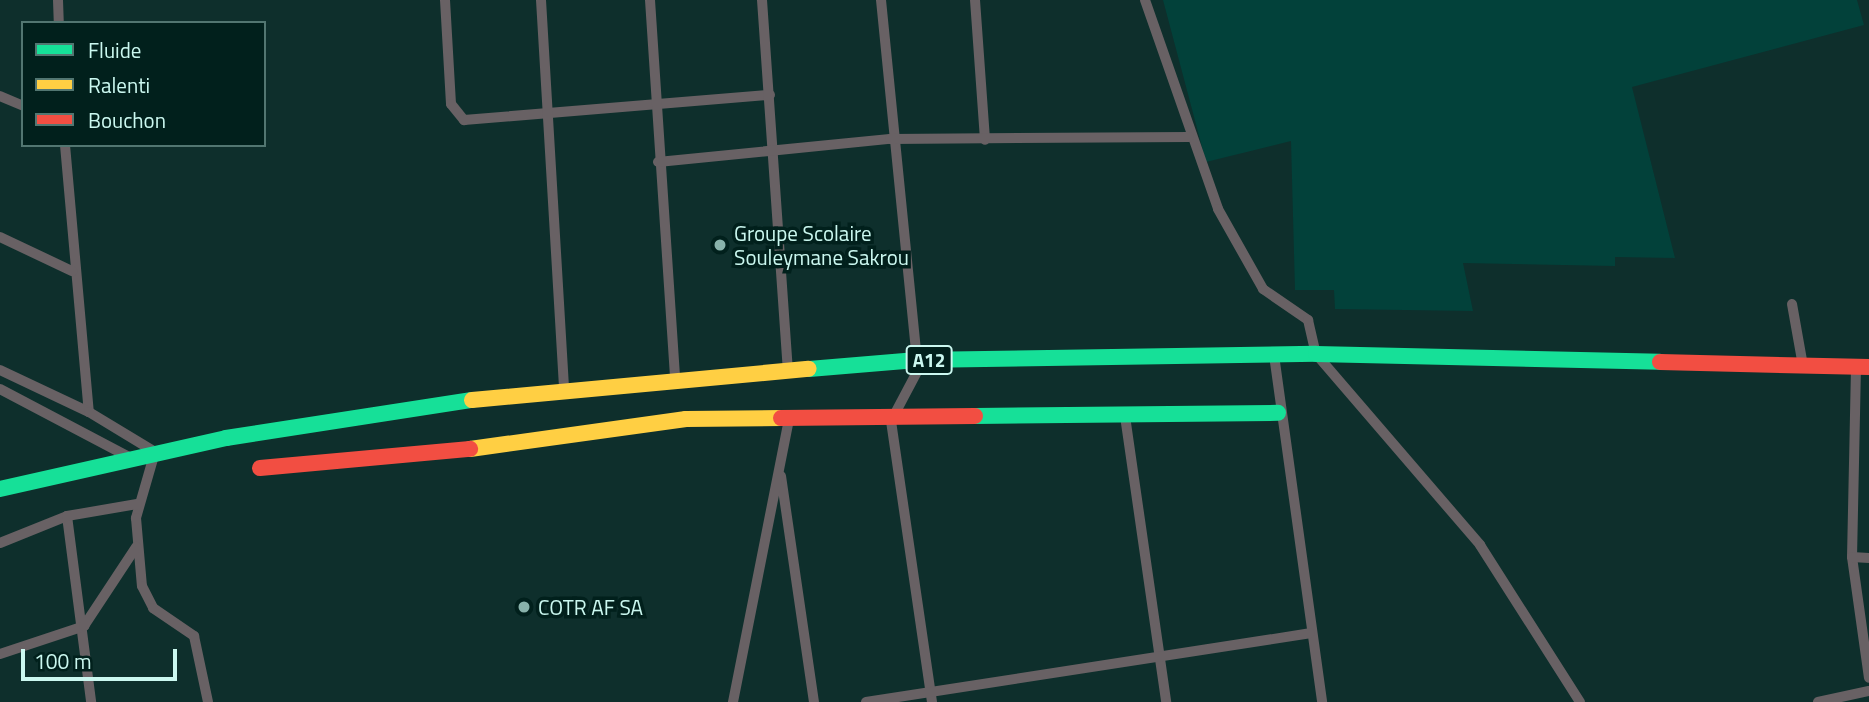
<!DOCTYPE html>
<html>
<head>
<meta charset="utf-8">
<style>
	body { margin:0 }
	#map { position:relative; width:1869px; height:702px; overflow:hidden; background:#0e2f2c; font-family:"Titillium Web",sans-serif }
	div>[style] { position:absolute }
	.built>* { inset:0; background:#02413a }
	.street>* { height:10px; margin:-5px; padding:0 5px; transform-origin:5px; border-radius:5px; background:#686164 }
	.fast>* { height:16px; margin:-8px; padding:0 8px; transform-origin:8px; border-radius:8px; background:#16e098 }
	.slow>* { height:16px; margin:-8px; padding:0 8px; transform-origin:8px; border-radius:8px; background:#ffcf43 }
	.jam>* { height:16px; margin:-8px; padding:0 8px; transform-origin:8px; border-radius:8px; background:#f24e42 }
	.dots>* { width:19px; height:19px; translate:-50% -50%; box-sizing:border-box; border:4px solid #01201c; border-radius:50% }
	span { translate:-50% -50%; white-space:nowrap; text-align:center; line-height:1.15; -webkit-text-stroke:7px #01201c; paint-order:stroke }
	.shield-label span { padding:2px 5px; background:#01201c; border:2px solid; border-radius:5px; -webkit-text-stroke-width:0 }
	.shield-label { font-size:19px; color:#cbf8f0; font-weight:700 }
	.poi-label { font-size:21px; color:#cbf8f0 }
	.left { translate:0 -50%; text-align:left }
	.legend { position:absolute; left:21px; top:21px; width:245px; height:126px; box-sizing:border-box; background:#01201c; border:2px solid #527671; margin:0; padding:9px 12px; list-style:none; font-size:21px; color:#cbf8f0 }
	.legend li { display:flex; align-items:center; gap:14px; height:35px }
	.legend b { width:35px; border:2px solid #527671 }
	.scale { position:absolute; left:21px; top:649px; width:156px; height:32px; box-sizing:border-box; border:4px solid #cbf8f0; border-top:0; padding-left:9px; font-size:21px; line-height:24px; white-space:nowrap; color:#cbf8f0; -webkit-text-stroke:5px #01201c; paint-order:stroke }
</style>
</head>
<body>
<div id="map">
	<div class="built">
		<div style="clip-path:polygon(1163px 0,1857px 0,1864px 25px,1632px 87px,1675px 258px,1615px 257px,1615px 266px,1463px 263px,1473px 311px,1335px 309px,1334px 290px,1295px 290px,1291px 141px,1206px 162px)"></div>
	</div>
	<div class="street">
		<div style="left:58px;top:0;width:23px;rotate:88deg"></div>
		<div style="left:445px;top:0;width:104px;rotate:86.7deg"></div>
		<div style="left:451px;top:104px;width:21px;rotate:51deg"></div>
		<div style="left:464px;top:120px;width:307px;rotate:-4.7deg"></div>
		<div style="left:541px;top:0;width:388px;rotate:86.6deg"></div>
		<div style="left:650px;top:0;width:377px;rotate:86.2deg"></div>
		<div style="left:762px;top:0;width:370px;rotate:86deg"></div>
		<div style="left:881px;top:0;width:372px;rotate:84.3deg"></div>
		<div style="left:918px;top:370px;width:58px;rotate:117.9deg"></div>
		<div style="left:891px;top:421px;width:284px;rotate:81.7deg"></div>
		<div style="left:975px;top:0;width:140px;rotate:85.9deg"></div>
		<div style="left:1145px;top:0;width:221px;rotate:70.7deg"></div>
		<div style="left:1218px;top:209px;width:92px;rotate:60.6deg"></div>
		<div style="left:1263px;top:289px;width:55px;rotate:34.6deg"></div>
		<div style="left:1308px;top:320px;width:35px;rotate:77deg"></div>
		<div style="left:1316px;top:354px;width:252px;rotate:49.3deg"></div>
		<div style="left:1480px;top:545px;width:186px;rotate:57.5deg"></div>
		<div style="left:0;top:96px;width:25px;rotate:23deg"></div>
		<div style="left:65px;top:145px;width:268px;rotate:84.9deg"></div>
		<div style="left:658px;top:162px;width:233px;rotate:-5.7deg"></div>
		<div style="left:890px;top:139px;width:299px;rotate:-0.4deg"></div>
		<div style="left:0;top:237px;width:80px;rotate:25.3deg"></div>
		<div style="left:1792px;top:304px;width:63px;rotate:79.9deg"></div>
		<div style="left:1274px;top:355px;width:350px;rotate:82.1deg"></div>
		<div style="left:1856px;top:367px;width:190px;rotate:91.2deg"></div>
		<div style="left:1852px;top:557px;width:122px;rotate:82deg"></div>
		<div style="left:0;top:370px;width:98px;rotate:25.3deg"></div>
		<div style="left:89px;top:412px;width:77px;rotate:31.2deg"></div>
		<div style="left:155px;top:452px;width:69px;rotate:106.1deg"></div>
		<div style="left:136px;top:518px;width:68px;rotate:85deg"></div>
		<div style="left:142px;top:586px;width:25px;rotate:63deg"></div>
		<div style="left:153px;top:608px;width:50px;rotate:34.3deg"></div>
		<div style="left:194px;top:636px;width:67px;rotate:78deg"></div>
		<div style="left:0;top:389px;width:148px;rotate:27.8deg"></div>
		<div style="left:1125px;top:416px;width:289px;rotate:81.8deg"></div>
		<div style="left:781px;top:476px;width:228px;rotate:81.7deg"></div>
		<div style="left:67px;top:516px;width:188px;rotate:82.6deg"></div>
		<div style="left:0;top:543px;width:72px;rotate:-21.9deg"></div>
		<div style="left:67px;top:516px;width:71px;rotate:-9.7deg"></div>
		<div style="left:1852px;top:557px;width:17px;rotate:3deg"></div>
		<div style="left:0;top:654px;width:89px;rotate:-18.4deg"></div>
		<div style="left:84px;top:626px;width:95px;rotate:-56.6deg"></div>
		<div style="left:733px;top:702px;width:289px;rotate:-78.8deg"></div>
		<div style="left:866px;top:702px;width:449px;rotate:-8.8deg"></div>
		<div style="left:1818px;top:702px;width:52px;rotate:-12.2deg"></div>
	</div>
	<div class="fast">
		<div style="left:809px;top:369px;width:108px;rotate:-4.8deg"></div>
		<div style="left:917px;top:360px;width:399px;rotate:-0.9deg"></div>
		<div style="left:1316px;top:354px;width:344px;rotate:1.3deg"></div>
		<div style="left:975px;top:416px;width:303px;rotate:-0.6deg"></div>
		<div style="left:0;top:489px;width:232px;rotate:-12.7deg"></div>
		<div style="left:226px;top:438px;width:249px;rotate:-8.8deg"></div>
	</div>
	<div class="slow">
		<div style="left:472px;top:400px;width:338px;rotate:-5.3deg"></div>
		<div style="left:470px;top:449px;width:218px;rotate:-7.9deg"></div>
		<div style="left:686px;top:419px;width:95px;rotate:-0.6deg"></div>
	</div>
	<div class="jam">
		<div style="left:1660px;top:362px;width:209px;rotate:1.4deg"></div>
		<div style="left:781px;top:418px;width:194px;rotate:-0.6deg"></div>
		<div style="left:260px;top:468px;width:211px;rotate:-5.2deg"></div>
	</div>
	<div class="dots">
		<div style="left:720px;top:245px;background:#89b2ab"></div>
		<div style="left:524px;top:607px;background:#89b2ab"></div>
	</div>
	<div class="shield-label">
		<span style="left:929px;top:360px">A12</span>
	</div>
	<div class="poi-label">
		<span class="left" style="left:734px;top:245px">Groupe Scolaire<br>Souleymane Sakrou</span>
		<span class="left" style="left:538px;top:607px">COTR AF SA</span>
	</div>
	<ul class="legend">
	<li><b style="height:9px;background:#16e098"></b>Fluide</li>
	<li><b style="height:9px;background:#ffcf43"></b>Ralenti</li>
	<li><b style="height:9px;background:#f24e42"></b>Bouchon</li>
	</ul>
	<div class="scale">100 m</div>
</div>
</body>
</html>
